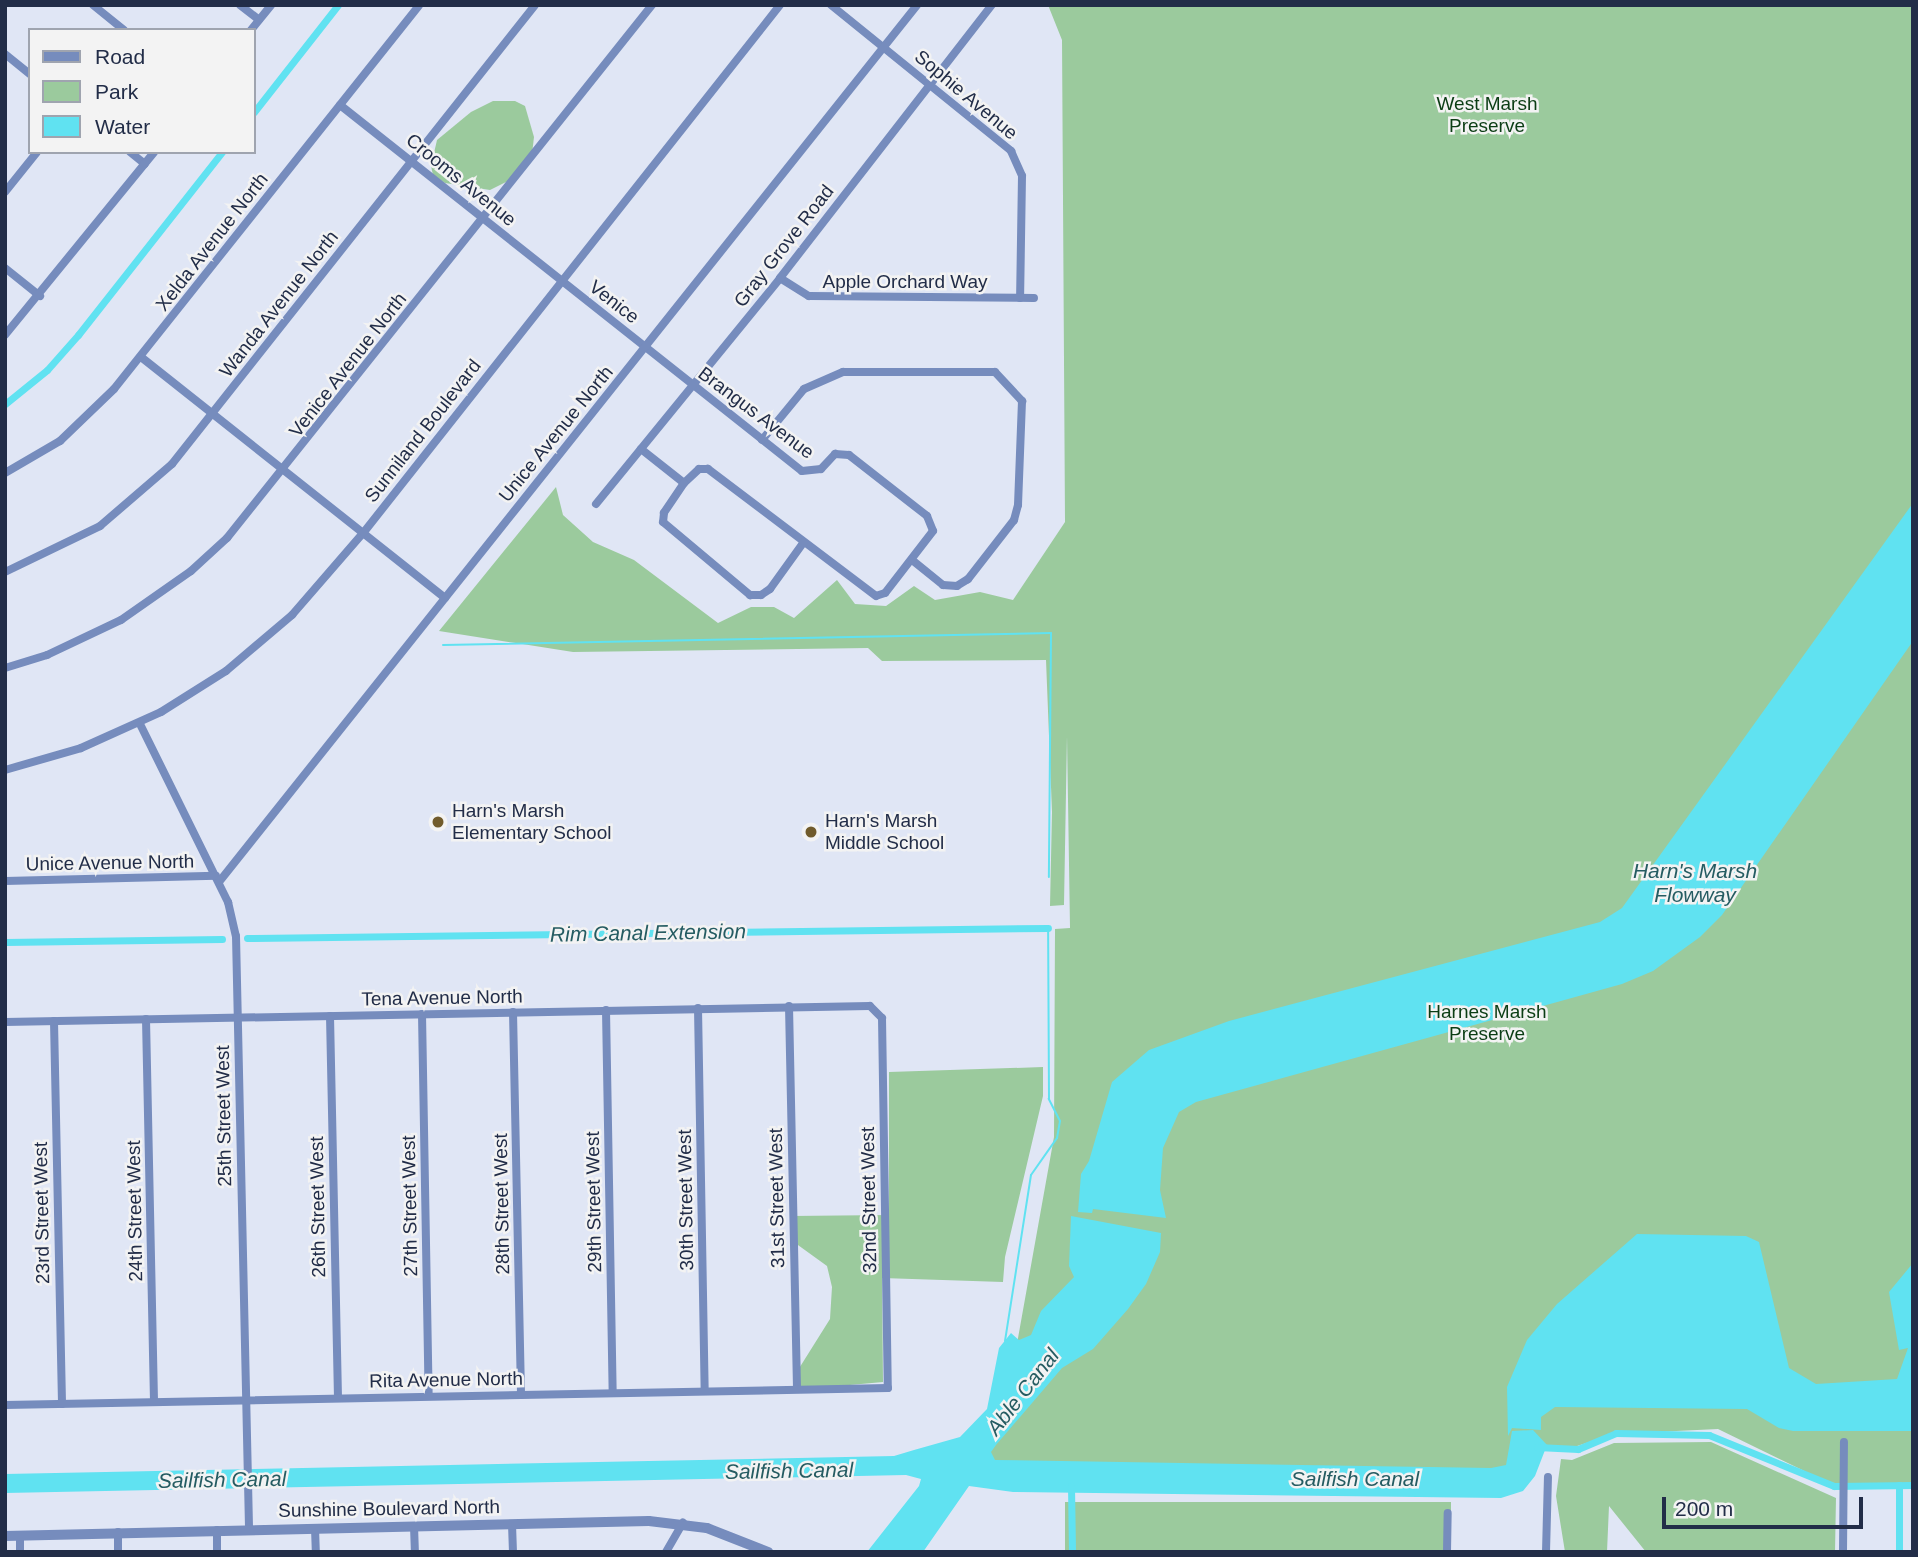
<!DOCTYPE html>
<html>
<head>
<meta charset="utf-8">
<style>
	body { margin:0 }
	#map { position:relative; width:1918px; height:1557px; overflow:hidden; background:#e0e6f5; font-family:Helvetica,sans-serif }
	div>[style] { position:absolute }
	.green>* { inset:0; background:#9bca9d; transform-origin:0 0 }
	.water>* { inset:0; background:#60e2f1 }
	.stream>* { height:2px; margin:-1px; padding:0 1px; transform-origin:1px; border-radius:1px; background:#60e2f1 }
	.canal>* { height:7px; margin:-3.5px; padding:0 3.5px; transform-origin:3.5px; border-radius:3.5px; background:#60e2f1 }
	.minor>* { height:8px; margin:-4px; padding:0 4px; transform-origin:4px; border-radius:4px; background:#768cbd }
	.tertiary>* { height:10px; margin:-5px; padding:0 5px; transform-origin:5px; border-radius:5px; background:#768cbd }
	.dots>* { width:19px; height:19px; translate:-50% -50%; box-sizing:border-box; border:4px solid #f3f3f3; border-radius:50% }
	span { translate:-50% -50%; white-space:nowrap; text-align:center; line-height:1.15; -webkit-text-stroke:5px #f3f3f3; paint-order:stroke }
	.street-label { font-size:19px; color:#222d48 }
	.park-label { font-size:19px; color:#0b3d14 }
	.poi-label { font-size:19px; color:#222d48 }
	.left { translate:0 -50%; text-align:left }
	.water-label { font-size:21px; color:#255c62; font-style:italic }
	.frame { position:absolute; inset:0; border:7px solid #222d48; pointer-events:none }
	.legend { position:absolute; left:28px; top:28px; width:228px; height:126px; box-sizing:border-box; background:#f3f3f3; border:2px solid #9fa4af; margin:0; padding:9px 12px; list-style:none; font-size:21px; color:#222d48 }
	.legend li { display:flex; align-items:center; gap:14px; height:35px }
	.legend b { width:35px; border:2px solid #9fa4af }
	.scale { position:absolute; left:1662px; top:1497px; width:201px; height:32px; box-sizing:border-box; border:4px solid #222d48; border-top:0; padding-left:9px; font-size:21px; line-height:24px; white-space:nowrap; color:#222d48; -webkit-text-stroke:5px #f3f3f3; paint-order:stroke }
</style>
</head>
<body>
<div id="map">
	<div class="green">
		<div style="clip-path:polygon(1048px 5px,1913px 5px,1913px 1486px,1833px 1485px,1718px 1429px,1614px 1434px,1571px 1448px,1519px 1448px,1505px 1476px,962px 1462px,1006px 1405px,1054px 1137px,1055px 929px,1070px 928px,1067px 736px,1064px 905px,1050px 906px,1052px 812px,1046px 660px,882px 661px,868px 648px,573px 652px,439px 631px,556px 487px,563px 515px,593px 542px,634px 560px,718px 623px,751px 607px,774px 607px,794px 618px,837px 580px,855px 604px,886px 606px,914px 586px,935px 600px,980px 592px,1013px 600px,1065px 522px,1062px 40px)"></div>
		<div style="clip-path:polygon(493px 101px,515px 101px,525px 106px,534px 137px,532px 154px,512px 179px,490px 190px,445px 183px,433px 175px,431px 166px,437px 140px,471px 112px)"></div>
		<div style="clip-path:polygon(1043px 1067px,1043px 1096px,1005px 1257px,1003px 1282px,882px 1278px,883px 1382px,795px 1390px,798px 1370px,830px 1319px,832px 1287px,827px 1266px,791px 1240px,791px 1216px,889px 1215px,889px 1072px)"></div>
		<div style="clip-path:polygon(1711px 1442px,1836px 1498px,1835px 1552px,1646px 1552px,1609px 1506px,1607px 1552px,1565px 1552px,1556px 1496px,1561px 1459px,1572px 1460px,1614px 1443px)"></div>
		<div style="left:1065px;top:1502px;width:386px;height:50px"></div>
	</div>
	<div class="water">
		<div style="clip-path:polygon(1913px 503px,1913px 641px,1722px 915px,1700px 937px,1653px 971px,1622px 984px,1196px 1102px,1179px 1112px,1163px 1148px,1160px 1190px,1166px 1218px,1093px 1209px,1092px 1213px,1078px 1212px,1081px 1174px,1089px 1161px,1112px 1082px,1149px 1050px,1229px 1021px,1600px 922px,1622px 908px)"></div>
		<div style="clip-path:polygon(1071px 1216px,1161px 1233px,1160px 1252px,1146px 1284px,1128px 1309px,1093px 1349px,1062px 1368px,996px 1445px,991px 1452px,995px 1460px,1491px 1468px,1506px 1465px,1512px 1431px,1533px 1430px,1547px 1445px,1535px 1476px,1523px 1491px,1501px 1498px,1013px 1492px,969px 1486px,923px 1552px,867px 1552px,919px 1486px,921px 1479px,906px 1475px,5px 1493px,5px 1474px,894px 1456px,914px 1450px,960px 1437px,987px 1409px,999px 1348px,1011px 1333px,1019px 1340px,1031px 1335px,1041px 1311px,1074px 1277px,1069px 1266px)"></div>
		<div style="clip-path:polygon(1637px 1234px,1746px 1236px,1759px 1242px,1789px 1368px,1816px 1384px,1897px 1379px,1908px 1348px,1899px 1350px,1889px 1292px,1913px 1263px,1913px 1431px,1793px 1431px,1779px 1428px,1747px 1409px,1555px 1407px,1541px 1417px,1541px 1430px,1512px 1428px,1508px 1436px,1507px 1387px,1527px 1340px,1557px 1304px)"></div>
	</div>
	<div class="stream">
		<div style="left:443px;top:645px;width:608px;rotate:-1.13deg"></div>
		<div style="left:1051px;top:633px;width:244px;rotate:90.5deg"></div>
		<div style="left:1005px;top:1341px;width:168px;rotate:-81.1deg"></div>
		<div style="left:1031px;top:1175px;width:45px;rotate:-54.9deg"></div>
		<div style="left:1057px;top:1138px;width:17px;rotate:-80deg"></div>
		<div style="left:1060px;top:1121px;width:25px;rotate:-117deg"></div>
		<div style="left:1049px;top:1099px;width:171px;rotate:-90.3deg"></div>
	</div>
	<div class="canal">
		<div style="left:254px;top:112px;width:136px;rotate:-51.9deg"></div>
		<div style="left:5px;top:404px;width:54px;rotate:-39deg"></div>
		<div style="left:47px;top:370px;width:47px;rotate:-48.5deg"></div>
		<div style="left:78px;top:335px;width:233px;rotate:-51.8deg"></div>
		<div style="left:247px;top:938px;width:801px;rotate:-0.72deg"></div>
		<div style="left:5px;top:942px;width:217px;rotate:-0.8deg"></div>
		<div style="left:1537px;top:1447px;width:41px;rotate:2.8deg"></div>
		<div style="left:1578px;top:1449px;width:41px;rotate:-22.8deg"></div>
		<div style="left:1616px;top:1433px;width:93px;rotate:1.2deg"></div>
		<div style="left:1709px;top:1435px;width:135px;rotate:22.2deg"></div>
		<div style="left:1834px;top:1486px;width:79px;rotate:-0.7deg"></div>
		<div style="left:1071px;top:1486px;width:66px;rotate:89.1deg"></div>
		<div style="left:1899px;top:1552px;width:67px;rotate:-90deg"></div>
	</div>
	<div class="minor">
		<div style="left:93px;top:5px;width:40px;rotate:39deg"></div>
		<div style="left:240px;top:5px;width:24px;rotate:38deg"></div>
		<div style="left:831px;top:5px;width:232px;rotate:39deg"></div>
		<div style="left:1011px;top:151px;width:27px;rotate:66deg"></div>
		<div style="left:1022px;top:176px;width:122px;rotate:90.9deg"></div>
		<div style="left:251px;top:30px;width:32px;rotate:-51deg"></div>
		<div style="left:5px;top:54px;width:32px;rotate:39deg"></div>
		<div style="left:340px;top:105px;width:589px;rotate:38.39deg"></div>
		<div style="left:802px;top:471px;width:19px;rotate:-6deg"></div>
		<div style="left:821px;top:469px;width:21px;rotate:-47deg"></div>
		<div style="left:835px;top:454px;width:14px;rotate:4deg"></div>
		<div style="left:849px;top:455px;width:99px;rotate:38deg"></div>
		<div style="left:927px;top:516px;width:16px;rotate:68deg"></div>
		<div style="left:933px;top:531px;width:78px;rotate:127.7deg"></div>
		<div style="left:885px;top:593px;width:9px;rotate:162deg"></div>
		<div style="left:876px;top:596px;width:211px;rotate:-142.9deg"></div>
		<div style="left:708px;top:469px;width:9px;rotate:180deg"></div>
		<div style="left:699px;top:469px;width:21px;rotate:137deg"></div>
		<div style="left:684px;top:483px;width:55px;rotate:-141.7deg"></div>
		<div style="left:130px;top:152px;width:19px;rotate:39deg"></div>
		<div style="left:5px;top:192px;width:51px;rotate:-51.3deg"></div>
		<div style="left:5px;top:268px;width:45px;rotate:38.7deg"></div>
		<div style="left:780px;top:278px;width:34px;rotate:32deg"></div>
		<div style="left:809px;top:296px;width:225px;rotate:0.5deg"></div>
		<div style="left:5px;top:335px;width:236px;rotate:-50.8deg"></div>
		<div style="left:141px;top:357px;width:388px;rotate:38.4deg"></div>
		<div style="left:762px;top:440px;width:66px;rotate:-50.5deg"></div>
		<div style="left:804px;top:389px;width:43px;rotate:-23.6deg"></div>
		<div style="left:843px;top:372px;width:152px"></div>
		<div style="left:995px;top:372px;width:40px;rotate:47deg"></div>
		<div style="left:1022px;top:401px;width:104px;rotate:92.2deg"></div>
		<div style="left:1018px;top:505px;width:16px;rotate:105deg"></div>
		<div style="left:1014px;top:520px;width:75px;rotate:127.9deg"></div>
		<div style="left:968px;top:579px;width:13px;rotate:148deg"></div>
		<div style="left:957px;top:586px;width:14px;rotate:-176deg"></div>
		<div style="left:943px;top:585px;width:40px;rotate:-141deg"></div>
		<div style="left:5px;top:473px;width:64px;rotate:-30.2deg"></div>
		<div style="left:60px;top:441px;width:75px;rotate:-43.9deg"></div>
		<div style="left:114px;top:389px;width:490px;rotate:-51.5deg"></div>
		<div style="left:684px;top:483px;width:36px;rotate:124deg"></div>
		<div style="left:664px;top:513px;width:9px;rotate:96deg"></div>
		<div style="left:663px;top:522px;width:114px;rotate:40deg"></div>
		<div style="left:750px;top:595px;width:11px"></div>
		<div style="left:761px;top:595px;width:11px;rotate:-34deg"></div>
		<div style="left:770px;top:589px;width:57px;rotate:-54.3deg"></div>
		<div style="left:596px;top:504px;width:291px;rotate:-50.8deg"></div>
		<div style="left:780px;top:278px;width:346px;rotate:-52.2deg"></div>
		<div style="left:5px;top:572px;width:106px;rotate:-25.8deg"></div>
		<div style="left:100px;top:526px;width:95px;rotate:-40.7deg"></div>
		<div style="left:172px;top:464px;width:585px;rotate:-51.66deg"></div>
		<div style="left:5px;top:668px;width:44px;rotate:-17.2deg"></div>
		<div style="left:47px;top:655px;width:82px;rotate:-25.3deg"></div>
		<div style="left:121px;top:620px;width:85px;rotate:-35deg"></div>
		<div style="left:191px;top:571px;width:49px;rotate:-42.5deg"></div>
		<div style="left:227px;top:538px;width:682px;rotate:-51.43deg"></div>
		<div style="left:140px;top:724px;width:199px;rotate:63.7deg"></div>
		<div style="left:228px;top:902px;width:35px;rotate:77deg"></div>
		<div style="left:236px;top:936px;width:593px;rotate:88.74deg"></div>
		<div style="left:5px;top:770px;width:79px;rotate:-16.1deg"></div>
		<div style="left:81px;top:748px;width:88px;rotate:-24.2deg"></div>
		<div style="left:161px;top:712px;width:77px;rotate:-32.2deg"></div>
		<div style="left:226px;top:671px;width:87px;rotate:-40.3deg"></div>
		<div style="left:292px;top:615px;width:110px;rotate:-49.1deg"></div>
		<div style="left:364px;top:532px;width:671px;rotate:-51.71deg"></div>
		<div style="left:5px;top:881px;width:211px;rotate:-1.4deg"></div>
		<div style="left:219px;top:882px;width:1121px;rotate:-51.48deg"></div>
		<div style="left:789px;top:1006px;width:383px;rotate:88.8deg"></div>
		<div style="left:698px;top:1008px;width:383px;rotate:89deg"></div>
		<div style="left:606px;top:1010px;width:382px;rotate:89deg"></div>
		<div style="left:513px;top:1012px;width:382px;rotate:88.8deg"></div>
		<div style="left:422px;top:1014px;width:382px;rotate:89deg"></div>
		<div style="left:330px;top:1016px;width:382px;rotate:88.8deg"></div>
		<div style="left:146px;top:1019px;width:382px;rotate:88.8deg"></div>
		<div style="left:54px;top:1021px;width:383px;rotate:88.8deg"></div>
		<div style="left:5px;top:1022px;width:865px;rotate:-1.06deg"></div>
		<div style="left:870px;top:1006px;width:17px;rotate:45deg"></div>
		<div style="left:882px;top:1018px;width:370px;rotate:89.1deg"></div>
		<div style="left:888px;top:1388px;width:883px;rotate:178.9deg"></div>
		<div style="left:512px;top:1524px;width:28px;rotate:88deg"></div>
		<div style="left:414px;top:1526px;width:26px;rotate:88deg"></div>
		<div style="left:315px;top:1528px;width:24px;rotate:88deg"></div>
		<div style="left:217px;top:1530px;width:22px;rotate:90deg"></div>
		<div style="left:118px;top:1532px;width:20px;rotate:90deg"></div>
		<div style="left:20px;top:1535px;width:17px;rotate:90deg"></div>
		<div style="left:666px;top:1552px;width:34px;rotate:-60deg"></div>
		<div style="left:1447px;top:1552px;width:39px;rotate:-89deg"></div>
		<div style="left:1546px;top:1552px;width:75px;rotate:-88.5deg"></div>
		<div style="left:1843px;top:1552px;width:110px;rotate:-89.5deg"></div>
	</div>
	<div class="tertiary">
		<div style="left:5px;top:1536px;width:644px;rotate:-1.33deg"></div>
		<div style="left:649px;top:1521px;width:58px;rotate:6.9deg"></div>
		<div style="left:707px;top:1528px;width:66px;rotate:21.5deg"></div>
	</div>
	<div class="dots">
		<div style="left:438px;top:822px;background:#715b2b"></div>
		<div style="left:811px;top:832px;background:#715b2b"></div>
	</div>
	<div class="street-label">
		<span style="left:966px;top:95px;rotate:40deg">Sophie Avenue</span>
		<span style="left:461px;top:180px;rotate:39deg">Crooms Avenue</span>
		<span style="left:212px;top:242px;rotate:-52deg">Xelda Avenue North</span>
		<span style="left:784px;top:246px;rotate:-52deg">Gray Grove Road</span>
		<span style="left:905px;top:282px">Apple Orchard Way</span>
		<span style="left:614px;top:302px;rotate:38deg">Venice</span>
		<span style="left:279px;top:304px;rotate:-52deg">Wanda Avenue North</span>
		<span style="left:348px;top:365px;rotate:-52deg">Venice Avenue North</span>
		<span style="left:756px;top:413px;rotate:37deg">Brangus Avenue</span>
		<span style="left:423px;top:431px;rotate:-52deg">Sunniland Boulevard</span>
		<span style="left:556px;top:434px;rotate:-51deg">Unice Avenue North</span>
		<span style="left:110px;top:863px;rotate:-1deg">Unice Avenue North</span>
		<span style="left:442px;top:998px;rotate:-1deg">Tena Avenue North</span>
		<span style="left:224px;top:1116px;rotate:-91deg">25th Street West</span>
		<span style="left:777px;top:1198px;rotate:-91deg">31st Street West</span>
		<span style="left:686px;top:1200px;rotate:-91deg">30th Street West</span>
		<span style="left:869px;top:1200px;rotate:-91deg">32nd Street West</span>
		<span style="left:594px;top:1202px;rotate:-91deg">29th Street West</span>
		<span style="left:502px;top:1204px;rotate:-91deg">28th Street West</span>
		<span style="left:410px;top:1206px;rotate:-91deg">27th Street West</span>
		<span style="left:318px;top:1207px;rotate:-91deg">26th Street West</span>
		<span style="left:135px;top:1211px;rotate:-91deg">24th Street West</span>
		<span style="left:42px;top:1213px;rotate:-91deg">23rd Street West</span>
		<span style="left:446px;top:1380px;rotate:-1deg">Rita Avenue North</span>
		<span style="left:389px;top:1509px;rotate:-1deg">Sunshine Boulevard North</span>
	</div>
	<div class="park-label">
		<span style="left:1487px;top:115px">West Marsh<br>Preserve</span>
		<span style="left:1487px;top:1023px">Harnes Marsh<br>Preserve</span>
	</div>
	<div class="poi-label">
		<span class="left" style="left:452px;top:822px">Harn's Marsh<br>Elementary School</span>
		<span class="left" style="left:825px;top:832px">Harn's Marsh<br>Middle School</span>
	</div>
	<div class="water-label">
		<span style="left:1695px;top:883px">Harn's Marsh<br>Flowway</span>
		<span style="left:648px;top:933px;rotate:-1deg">Rim Canal Extension</span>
		<span style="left:1023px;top:1392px;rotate:-52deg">Able Canal</span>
		<span style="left:789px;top:1471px;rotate:-1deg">Sailfish Canal</span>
		<span style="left:1355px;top:1479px">Sailfish Canal</span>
		<span style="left:222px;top:1480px;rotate:-1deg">Sailfish Canal</span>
	</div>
	<div class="frame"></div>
	<ul class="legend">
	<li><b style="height:9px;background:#768cbd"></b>Road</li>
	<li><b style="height:19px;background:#9bca9d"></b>Park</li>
	<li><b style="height:19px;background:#60e2f1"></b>Water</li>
	</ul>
	<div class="scale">200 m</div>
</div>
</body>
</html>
